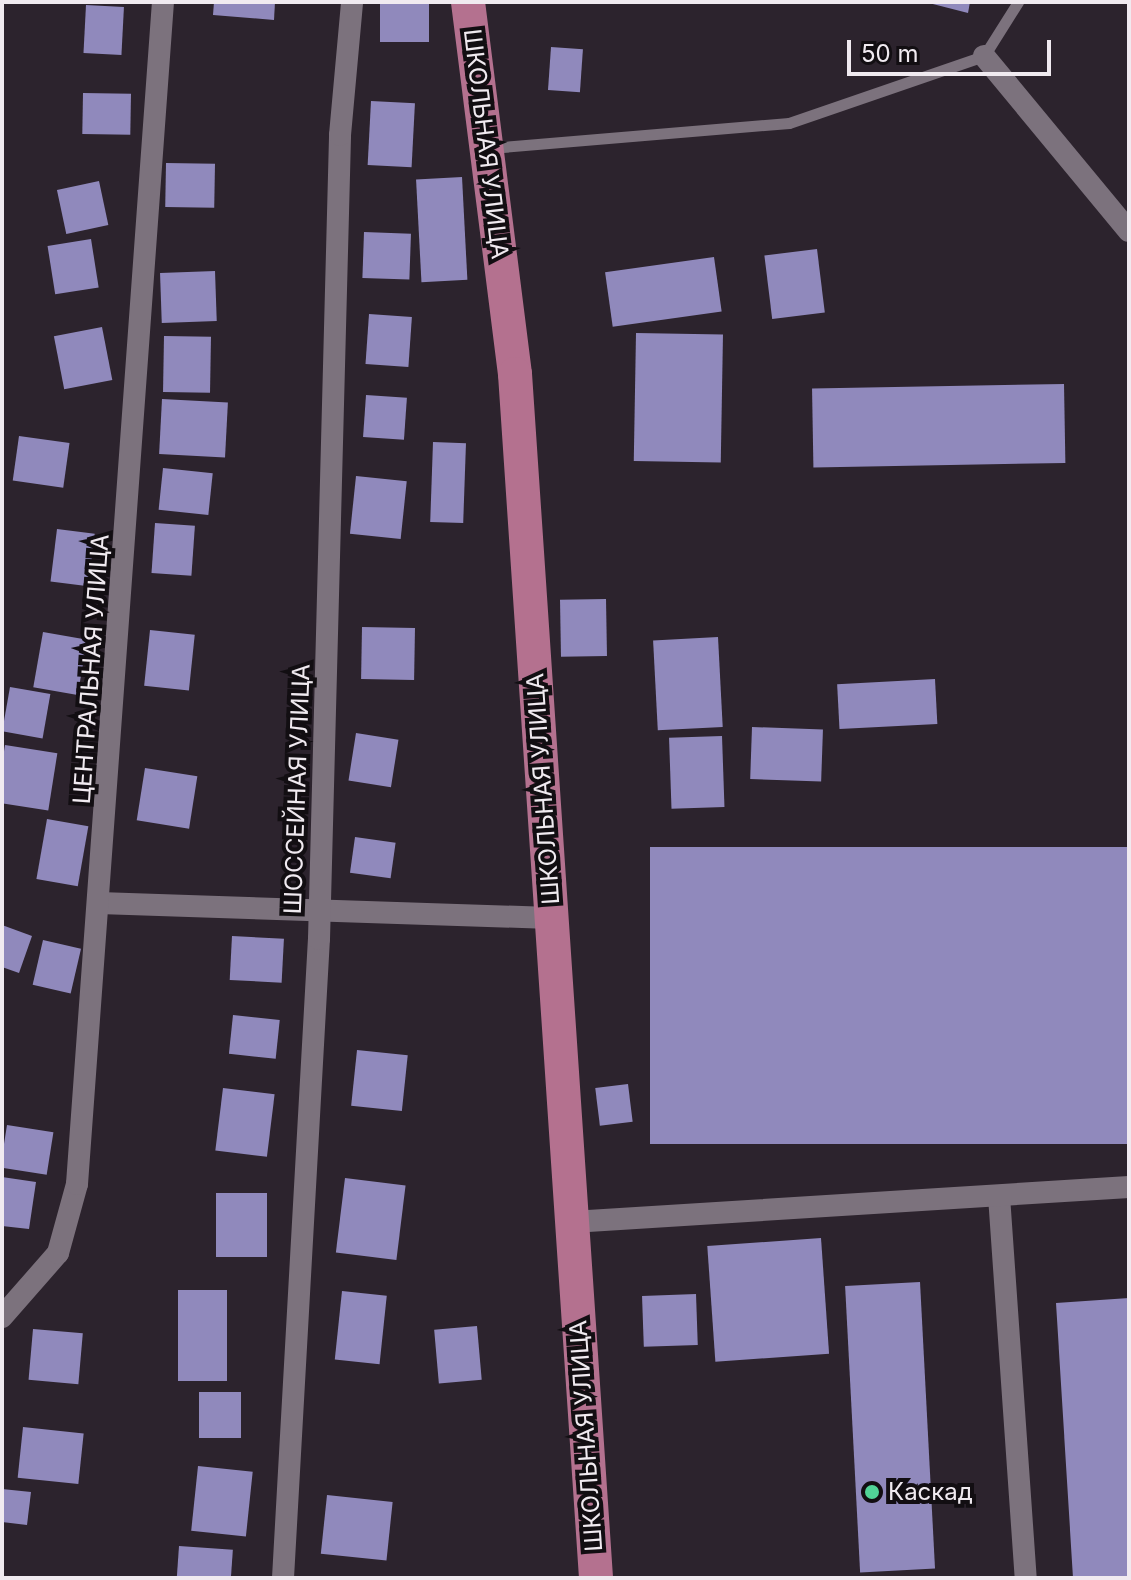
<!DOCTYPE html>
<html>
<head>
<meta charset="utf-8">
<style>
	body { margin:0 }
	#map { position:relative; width:1131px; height:1580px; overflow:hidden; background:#2c232d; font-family:Inter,sans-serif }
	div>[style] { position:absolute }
	.building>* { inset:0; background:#9089bc; transform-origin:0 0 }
	.lane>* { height:11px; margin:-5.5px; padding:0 5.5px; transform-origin:5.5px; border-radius:5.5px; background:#7c727d }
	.street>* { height:22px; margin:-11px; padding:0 11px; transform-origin:11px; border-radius:11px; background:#7c727d }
	.primary>* { height:34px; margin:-17px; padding:0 17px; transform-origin:17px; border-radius:17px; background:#b4718f }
	.dots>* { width:22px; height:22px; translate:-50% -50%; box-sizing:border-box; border:4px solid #120e12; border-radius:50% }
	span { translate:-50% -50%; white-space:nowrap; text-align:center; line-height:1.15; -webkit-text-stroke:8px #120e12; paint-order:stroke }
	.street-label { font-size:24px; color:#f0eaf0 }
	.poi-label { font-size:24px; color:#f0eaf0 }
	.left { translate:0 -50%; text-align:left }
	.frame { position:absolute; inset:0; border:4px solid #f0eaf0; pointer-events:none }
	.scale { position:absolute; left:847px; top:40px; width:204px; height:36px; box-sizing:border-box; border:4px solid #f0eaf0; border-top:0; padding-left:10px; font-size:24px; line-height:28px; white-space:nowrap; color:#f0eaf0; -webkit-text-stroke:6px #120e12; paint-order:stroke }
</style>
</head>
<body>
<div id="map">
	<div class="building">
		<div style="clip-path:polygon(214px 2px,275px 2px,274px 20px,213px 15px)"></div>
		<div style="left:380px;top:2px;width:49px;height:40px"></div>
		<div style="clip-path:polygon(925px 2px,970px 2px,968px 13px)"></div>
		<div style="left:86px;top:5px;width:38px;height:48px;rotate:3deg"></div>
		<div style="left:551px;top:47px;width:32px;height:43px;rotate:4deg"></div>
		<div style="left:83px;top:93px;width:48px;height:41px;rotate:1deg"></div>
		<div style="left:371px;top:101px;width:44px;height:64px;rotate:3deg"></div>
		<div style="left:166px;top:163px;width:49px;height:44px;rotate:1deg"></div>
		<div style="left:462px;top:177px;width:103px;height:46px;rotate:87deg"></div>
		<div style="left:99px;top:181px;width:45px;height:43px;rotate:78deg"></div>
		<div style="left:364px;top:232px;width:47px;height:46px;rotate:2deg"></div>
		<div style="left:91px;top:239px;width:49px;height:44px;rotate:81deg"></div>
		<div style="left:817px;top:249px;width:64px;height:53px;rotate:83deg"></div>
		<div style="left:714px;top:257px;width:55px;height:110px;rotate:82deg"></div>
		<div style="left:215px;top:271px;width:50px;height:55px;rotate:88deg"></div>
		<div style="left:369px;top:314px;width:43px;height:50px;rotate:4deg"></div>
		<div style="left:102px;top:327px;width:54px;height:49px;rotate:79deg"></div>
		<div style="left:636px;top:333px;width:87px;height:128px;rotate:1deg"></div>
		<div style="left:164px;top:336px;width:47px;height:56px;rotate:1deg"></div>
		<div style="left:1064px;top:384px;width:79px;height:252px;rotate:89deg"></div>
		<div style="left:366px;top:395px;width:41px;height:42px;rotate:4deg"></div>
		<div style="left:162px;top:399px;width:66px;height:55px;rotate:3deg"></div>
		<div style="left:19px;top:436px;width:51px;height:45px;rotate:8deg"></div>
		<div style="left:433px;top:442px;width:33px;height:80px;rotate:2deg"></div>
		<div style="left:163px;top:468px;width:50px;height:42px;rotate:6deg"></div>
		<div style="left:356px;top:476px;width:51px;height:58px;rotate:6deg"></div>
		<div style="left:155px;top:523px;width:40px;height:50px;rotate:4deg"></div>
		<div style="left:57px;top:529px;width:38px;height:53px;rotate:7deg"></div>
		<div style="left:606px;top:599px;width:57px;height:46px;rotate:89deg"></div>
		<div style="left:362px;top:627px;width:53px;height:52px;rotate:1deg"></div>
		<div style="left:150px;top:630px;width:45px;height:56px;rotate:6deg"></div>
		<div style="left:43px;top:632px;width:45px;height:56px;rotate:10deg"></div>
		<div style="left:718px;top:637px;width:90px;height:65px;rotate:87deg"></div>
		<div style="left:935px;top:679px;width:45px;height:98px;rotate:87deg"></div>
		<div style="left:10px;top:687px;width:41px;height:45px;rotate:10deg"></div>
		<div style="left:752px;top:727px;width:71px;height:52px;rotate:2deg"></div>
		<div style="left:356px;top:733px;width:43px;height:48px;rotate:9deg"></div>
		<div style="left:722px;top:736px;width:71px;height:53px;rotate:88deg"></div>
		<div style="left:5px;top:745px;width:53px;height:58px;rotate:9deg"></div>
		<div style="left:145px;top:768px;width:53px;height:53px;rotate:9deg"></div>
		<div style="left:47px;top:819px;width:42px;height:61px;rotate:10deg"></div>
		<div style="left:355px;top:837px;width:41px;height:36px;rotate:8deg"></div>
		<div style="left:1129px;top:847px;width:297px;height:479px;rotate:90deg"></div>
		<div style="clip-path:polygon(2px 925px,32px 936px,19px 973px,2px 967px)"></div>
		<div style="left:232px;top:936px;width:52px;height:44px;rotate:3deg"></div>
		<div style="left:43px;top:940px;width:39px;height:46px;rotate:13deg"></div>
		<div style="left:233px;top:1015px;width:47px;height:39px;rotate:6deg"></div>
		<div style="left:357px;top:1050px;width:51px;height:56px;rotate:6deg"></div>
		<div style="left:628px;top:1084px;width:38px;height:33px;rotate:83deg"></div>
		<div style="left:223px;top:1088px;width:52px;height:63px;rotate:7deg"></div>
		<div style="left:7px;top:1125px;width:47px;height:43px;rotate:9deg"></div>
		<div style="clip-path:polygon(2px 1177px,36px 1182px,29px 1229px,2px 1226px)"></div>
		<div style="left:345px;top:1178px;width:61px;height:75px;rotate:7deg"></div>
		<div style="left:216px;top:1193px;width:51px;height:64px"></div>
		<div style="left:821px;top:1238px;width:116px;height:114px;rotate:86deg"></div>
		<div style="left:920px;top:1282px;width:287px;height:75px;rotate:87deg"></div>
		<div style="left:178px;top:1290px;width:49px;height:91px"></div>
		<div style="left:342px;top:1291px;width:45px;height:69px;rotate:6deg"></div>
		<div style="left:696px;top:1294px;width:51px;height:54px;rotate:88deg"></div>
		<div style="clip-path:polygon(1129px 1298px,1129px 1578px,1073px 1578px,1056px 1303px)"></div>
		<div style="left:477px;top:1326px;width:54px;height:43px;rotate:85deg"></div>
		<div style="left:33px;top:1329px;width:50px;height:51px;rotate:5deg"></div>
		<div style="left:241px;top:1392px;width:46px;height:42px;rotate:90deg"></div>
		<div style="left:23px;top:1427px;width:61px;height:51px;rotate:6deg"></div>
		<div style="left:198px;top:1466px;width:55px;height:65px;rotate:6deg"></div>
		<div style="clip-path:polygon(2px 1489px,31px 1492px,27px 1525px,2px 1522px)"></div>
		<div style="left:327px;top:1495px;width:66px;height:59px;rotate:6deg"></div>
		<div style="left:179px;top:1546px;width:54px;height:32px;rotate:4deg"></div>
	</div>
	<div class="lane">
		<div style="left:490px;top:148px;width:300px;rotate:-4.8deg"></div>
		<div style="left:789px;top:123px;width:206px;rotate:-19deg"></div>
		<div style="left:984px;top:56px;width:64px;rotate:-57.8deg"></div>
	</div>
	<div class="street">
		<div style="left:984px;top:56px;width:227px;rotate:50.4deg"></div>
		<div style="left:99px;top:903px;width:452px;rotate:1.9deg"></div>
		<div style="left:999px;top:1196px;width:383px;rotate:86deg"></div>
		<div style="left:572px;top:1222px;width:558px;rotate:-3.6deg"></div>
		<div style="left:2px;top:1317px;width:85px;rotate:-48.8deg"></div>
		<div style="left:58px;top:1253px;width:72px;rotate:-74.6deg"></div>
		<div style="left:77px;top:1184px;width:1185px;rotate:-85.84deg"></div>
		<div style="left:283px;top:1578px;width:640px;rotate:-86.78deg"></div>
		<div style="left:319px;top:939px;width:804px;rotate:-88.5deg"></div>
		<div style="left:340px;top:135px;width:134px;rotate:-84.8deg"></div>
	</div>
	<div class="primary">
		<div style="left:468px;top:2px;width:375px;rotate:82.8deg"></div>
		<div style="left:515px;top:374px;width:1207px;rotate:86.15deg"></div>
	</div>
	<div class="dots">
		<div style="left:872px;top:1492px;background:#51d397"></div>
	</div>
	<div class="street-label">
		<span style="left:486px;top:144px;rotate:83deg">ШКОЛЬНАЯ УЛИЦА</span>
		<span style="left:91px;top:669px;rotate:-86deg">ЦЕНТРАЛЬНАЯ УЛИЦА</span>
		<span style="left:297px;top:789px;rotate:-88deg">ШОССЕЙНАЯ УЛИЦА</span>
		<span style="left:543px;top:789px;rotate:-94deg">ШКОЛЬНАЯ УЛИЦА</span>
		<span style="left:586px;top:1436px;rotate:-94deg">ШКОЛЬНАЯ УЛИЦА</span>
	</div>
	<div class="poi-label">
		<span class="left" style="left:888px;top:1492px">Каскад</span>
	</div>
	<div class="frame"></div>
	<div class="scale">50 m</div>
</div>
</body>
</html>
